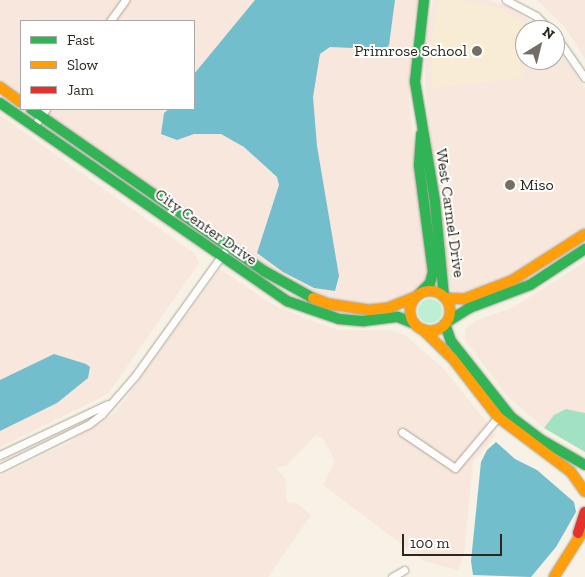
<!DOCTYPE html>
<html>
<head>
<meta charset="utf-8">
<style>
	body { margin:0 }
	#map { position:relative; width:585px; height:577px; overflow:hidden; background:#f7f2e5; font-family:"Zilla Slab",serif }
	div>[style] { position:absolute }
	.commercial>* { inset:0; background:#f7e7dc }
	.built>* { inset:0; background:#f8edd4 }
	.green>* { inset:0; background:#bdf0d3 }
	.round { border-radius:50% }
	.forest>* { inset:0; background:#a2e2c2 }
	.water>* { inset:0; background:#73becc }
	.roads { filter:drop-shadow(0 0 1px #a9a49a) drop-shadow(0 0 1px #a9a49a) }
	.street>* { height:7px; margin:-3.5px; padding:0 3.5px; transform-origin:3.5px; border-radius:3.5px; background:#fefdfb }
	.fast>* { height:10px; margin:-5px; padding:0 5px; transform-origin:5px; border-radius:5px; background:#30b455 }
	.slow>* { height:10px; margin:-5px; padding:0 5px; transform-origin:5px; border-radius:5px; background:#ff9f0a }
	.slow>.ring { margin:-5px; padding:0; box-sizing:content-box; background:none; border:10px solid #ff9f0a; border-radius:50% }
	.jam>* { height:10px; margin:-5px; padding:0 5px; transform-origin:5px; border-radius:5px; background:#e5322d }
	.dots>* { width:14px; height:14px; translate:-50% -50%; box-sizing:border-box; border:2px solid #fff; border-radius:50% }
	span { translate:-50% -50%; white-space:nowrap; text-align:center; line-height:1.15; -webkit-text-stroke:4px #fff; paint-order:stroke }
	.poi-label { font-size:16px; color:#2d281e }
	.right { translate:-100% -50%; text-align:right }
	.left { translate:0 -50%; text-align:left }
	.street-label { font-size:16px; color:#2d281e }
	.legend { position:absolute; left:20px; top:20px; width:175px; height:90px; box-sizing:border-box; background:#fff; border:1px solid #aba9a5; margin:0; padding:6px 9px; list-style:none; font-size:15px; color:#2d281e }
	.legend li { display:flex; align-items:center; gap:10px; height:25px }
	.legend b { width:25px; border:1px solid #aba9a5 }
	.north { position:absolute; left:515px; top:20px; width:50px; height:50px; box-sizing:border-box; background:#fff; border:1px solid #aba9a5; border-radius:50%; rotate:36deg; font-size:14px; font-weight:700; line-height:20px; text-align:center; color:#2d281e }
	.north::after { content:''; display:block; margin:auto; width:18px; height:22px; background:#746f64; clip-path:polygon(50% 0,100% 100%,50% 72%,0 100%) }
	.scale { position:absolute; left:402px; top:534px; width:100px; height:22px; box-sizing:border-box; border:2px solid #2d281e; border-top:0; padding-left:6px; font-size:15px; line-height:18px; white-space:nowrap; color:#2d281e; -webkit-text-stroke:4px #fff; paint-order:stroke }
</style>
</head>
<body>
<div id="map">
	<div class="commercial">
		<div style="clip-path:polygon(0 0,418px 0,412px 30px,409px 97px,425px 253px,429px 270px,426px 280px,407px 296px,376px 308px,336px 303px,299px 289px,36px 109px,194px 109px,194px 21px,21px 21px,21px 99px,0 84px)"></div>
		<div style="clip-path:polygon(433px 0,489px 0,512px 8px,542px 30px,525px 30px,525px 60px,555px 60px,555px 44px,585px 88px,585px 228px,517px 272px,459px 294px,450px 289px,425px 89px,425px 44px)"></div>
		<div style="clip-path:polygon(537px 0,585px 0,585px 59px,565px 27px)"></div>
		<div style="clip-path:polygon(0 115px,195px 254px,199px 263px,108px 394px,0 447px)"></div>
		<div style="clip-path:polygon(585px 262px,585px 452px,542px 426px,508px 397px,465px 340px,465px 329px,477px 320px,512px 308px)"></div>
		<div style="clip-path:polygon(220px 269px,270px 303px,306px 319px,339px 330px,392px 330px,406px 336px,443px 368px,481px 415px,496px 435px,473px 462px,464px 555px,458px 570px,424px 561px,323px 485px,335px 461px,324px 440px,316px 435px,287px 465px,276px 468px,285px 478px,287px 502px,296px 503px,311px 515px,268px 577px,0 577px,0 476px,70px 442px,115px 413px)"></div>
	</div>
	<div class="built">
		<div style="clip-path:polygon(439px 0,462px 0,499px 8px,534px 28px,525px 30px,520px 62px,522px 78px,432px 88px,432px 39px)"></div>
	</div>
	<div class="green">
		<div class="round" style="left:418px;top:299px;width:24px;height:24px"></div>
	</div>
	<div class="forest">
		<div style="clip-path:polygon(566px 409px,585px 413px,585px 452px,544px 428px,554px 415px)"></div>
	</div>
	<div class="water">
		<div style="clip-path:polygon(255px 0,395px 0,389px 45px,381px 54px,353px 48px,330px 47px,320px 54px,313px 97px,317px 146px,339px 276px,335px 291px,314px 288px,283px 272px,257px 253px,279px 185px,277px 177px,244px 147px,221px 134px,194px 134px,177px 140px,161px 134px,164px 113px,169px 109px,194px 109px,194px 74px)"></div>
		<div style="clip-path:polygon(54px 354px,86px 364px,90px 367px,88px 378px,57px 403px,0 431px,0 380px)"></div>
		<div style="clip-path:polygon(496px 442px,515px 459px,537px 470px,574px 502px,576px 512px,556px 547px,531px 577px,473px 575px,471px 561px,481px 462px,487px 450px)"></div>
	</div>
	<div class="roads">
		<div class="street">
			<div style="left:506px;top:0;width:34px;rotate:28deg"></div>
			<div style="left:536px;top:16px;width:20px;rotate:45deg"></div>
			<div style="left:110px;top:21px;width:26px;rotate:-54deg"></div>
			<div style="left:555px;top:35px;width:52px;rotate:55.1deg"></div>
			<div style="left:34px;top:126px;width:21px;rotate:-55deg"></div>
			<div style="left:402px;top:432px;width:64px;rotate:34.2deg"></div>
			<div style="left:455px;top:468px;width:67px;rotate:-49.9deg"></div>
			<div style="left:0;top:455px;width:119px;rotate:-25.3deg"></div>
			<div style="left:0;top:468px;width:99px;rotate:-26.3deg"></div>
			<div style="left:89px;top:424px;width:16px;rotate:-38deg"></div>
			<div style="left:102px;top:414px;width:50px;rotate:-49deg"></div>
			<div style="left:135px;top:376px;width:153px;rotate:-54.3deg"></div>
			<div style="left:392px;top:577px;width:14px;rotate:-30deg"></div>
		</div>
		<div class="fast">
			<div style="left:424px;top:0;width:82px;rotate:96.3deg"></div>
			<div style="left:415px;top:82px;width:122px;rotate:80.5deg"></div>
			<div style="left:435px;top:202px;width:95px;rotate:84.6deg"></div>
			<div style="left:0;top:103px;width:349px;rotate:34.6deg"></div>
			<div style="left:287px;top:301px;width:55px;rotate:19.1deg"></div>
			<div style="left:339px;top:319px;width:25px;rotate:5deg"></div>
			<div style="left:364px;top:321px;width:34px;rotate:-7deg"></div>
			<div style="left:398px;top:317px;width:16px;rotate:22deg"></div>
			<div style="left:31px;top:109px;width:284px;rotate:34.8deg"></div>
			<div style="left:264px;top:271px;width:56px;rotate:28.9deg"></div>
			<div style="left:418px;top:295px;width:17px;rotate:-45deg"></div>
			<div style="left:430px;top:283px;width:11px;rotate:-75deg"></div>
			<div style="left:433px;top:272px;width:108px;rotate:-97.5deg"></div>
			<div style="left:419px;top:165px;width:31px;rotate:-86deg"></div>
			<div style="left:447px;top:322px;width:26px;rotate:-32deg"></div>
			<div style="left:469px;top:308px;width:65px;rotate:-20.7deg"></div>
			<div style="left:530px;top:285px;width:66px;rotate:-33.2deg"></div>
			<div style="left:445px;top:324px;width:18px;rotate:71deg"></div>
			<div style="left:451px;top:341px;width:97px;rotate:51.7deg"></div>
			<div style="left:511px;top:417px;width:36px;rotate:37deg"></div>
			<div style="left:540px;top:439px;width:52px;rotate:30deg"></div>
		</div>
		<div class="slow">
			<div style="left:0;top:87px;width:26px;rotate:36deg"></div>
			<div class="ring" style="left:410px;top:291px;width:30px;height:30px"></div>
			<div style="left:313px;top:298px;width:17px;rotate:21deg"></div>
			<div style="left:329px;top:304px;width:40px;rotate:8.5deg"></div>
			<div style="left:369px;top:310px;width:19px;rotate:-6deg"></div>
			<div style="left:388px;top:308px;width:29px;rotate:-22deg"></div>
			<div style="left:446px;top:298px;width:18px;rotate:3deg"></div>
			<div style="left:464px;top:299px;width:53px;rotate:-21.2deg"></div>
			<div style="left:513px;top:280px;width:85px;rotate:-32.6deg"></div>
			<div style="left:422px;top:329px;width:43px;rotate:44.1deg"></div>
			<div style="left:453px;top:359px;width:73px;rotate:52.2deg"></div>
			<div style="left:498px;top:417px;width:91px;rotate:37deg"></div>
			<div style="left:571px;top:472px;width:24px;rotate:55deg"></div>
			<div style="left:554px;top:577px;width:58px;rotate:-57.7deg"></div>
		</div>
		<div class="jam">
			<div style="left:578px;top:533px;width:22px;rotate:-72deg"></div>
		</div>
	</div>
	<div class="dots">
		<div style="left:477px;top:51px;background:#746f64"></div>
		<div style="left:510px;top:185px;background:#746f64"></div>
	</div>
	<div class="poi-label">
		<span class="right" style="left:467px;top:51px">Primrose School</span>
		<span class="left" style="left:520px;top:185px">Miso</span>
	</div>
	<div class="street-label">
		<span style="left:450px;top:213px;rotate:82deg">West Carmel Drive</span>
		<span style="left:206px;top:227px;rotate:35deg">City Center Drive</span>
	</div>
	<ul class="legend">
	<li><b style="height:6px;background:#30b455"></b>Fast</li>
	<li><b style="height:6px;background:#ff9f0a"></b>Slow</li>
	<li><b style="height:6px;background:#e5322d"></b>Jam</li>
	</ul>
	<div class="north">N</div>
	<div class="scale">100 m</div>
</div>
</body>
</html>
